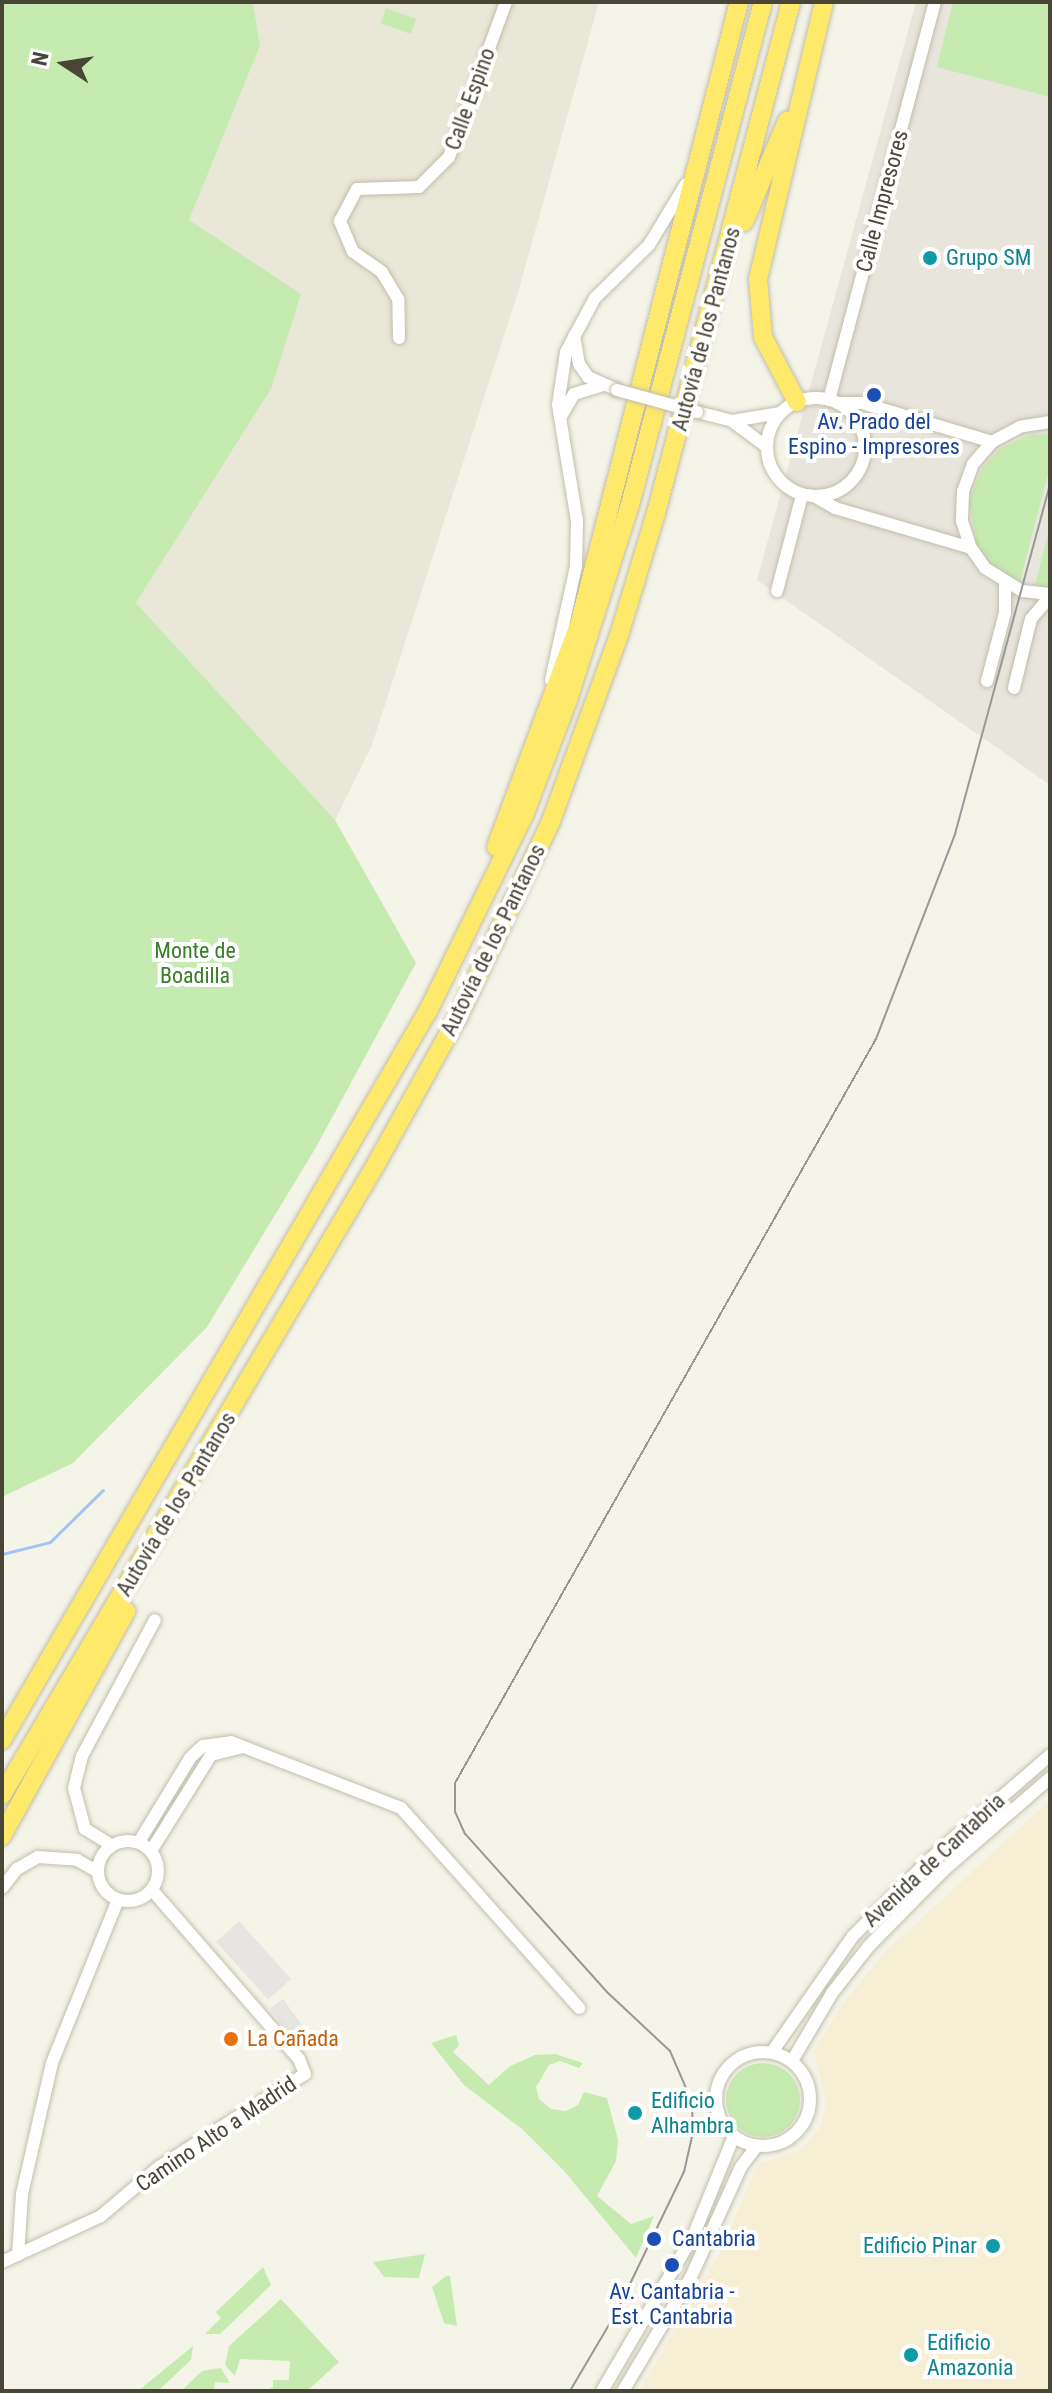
<!DOCTYPE html>
<html>
<head>
<meta charset="utf-8">
<style>
	body { margin:0 }
	#map { position:relative; width:1052px; height:2393px; overflow:hidden; background:#f5f4e9; font-family:"Roboto Condensed",sans-serif }
	div>[style] { position:absolute }
	.residential>* { inset:0; background:#e9e7d7 }
	.commercial>* { inset:0; background:#f7efd4 }
	.industrial>* { inset:0; background:#e8e5dd }
	.green>* { inset:0; background:#c5ebb0; transform-origin:0 0 }
	.round { border-radius:50% }
	.parking>* { inset:0; background:#e6e5e1; transform-origin:0 0 }
	.stream>* { height:3px; margin:-1.5px; padding:0 1.5px; transform-origin:1.5px; border-radius:1.5px; background:#a3c4f4 }
	.roads { filter:drop-shadow(0 0 2px #c1beab) drop-shadow(0 0 2px #c1beab) }
	.minor>* { height:12px; margin:-6px; padding:0 6px; transform-origin:6px; border-radius:6px; background:#fff }
	.minor>.ring { margin:-6px; padding:0; box-sizing:content-box; background:none; border:12px solid #fff; border-radius:50% }
	.highway>* { height:18px; margin:-9px; padding:0 9px; transform-origin:9px; border-radius:9px; background:#ffe96a }
	.tram>* { height:2px; margin:-1px; padding:0 1px; transform-origin:1px; border-radius:1px; background:#989898 }
	.bridges { filter:drop-shadow(0 0 2px #c1beab) drop-shadow(0 0 2px #c1beab) }
	.minor-bridge>* { height:12px; margin:-6px; padding:0 6px; transform-origin:6px; border-radius:6px; background:#fff }
	.dots>* { width:22px; height:22px; translate:-50% -50%; box-sizing:border-box; border:4px solid #fff; border-radius:50% }
	span { translate:-50% -50%; white-space:nowrap; text-align:center; line-height:1.15; -webkit-text-stroke:8px #fff; paint-order:stroke }
	.street-label { font-size:22px; color:#494537 }
	.culture-label { font-size:22px; color:#0d838f }
	.left { translate:0 -50%; text-align:left }
	.right { translate:-100% -50%; text-align:right }
	.transit-label { font-size:22px; color:#164399 }
	.park-label { font-size:22px; color:#377e27 }
	.food-label { font-size:22px; color:#c56008 }
	.frame { position:absolute; inset:0; border:4px solid #494537; pointer-events:none }
	.north { position:absolute; left:24px; top:24px; width:80px; height:80px; -webkit-text-stroke:6px #fff; paint-order:stroke; rotate:282deg; font-size:22px; font-weight:700; line-height:32px; text-align:center; color:#494537 }
	.north::after { content:''; display:block; margin:auto; width:28px; height:36px; background:#494537; clip-path:polygon(50% 0,100% 100%,50% 72%,0 100%) }
</style>
</head>
<body>
<div id="map">
	<div class="residential">
		<div style="clip-path:polygon(253px 2px,599px 2px,519px 289px,372px 745px,335px 820px,136px 603px,271px 389px,189px 220px,260px 46px)"></div>
	</div>
	<div class="commercial">
		<div style="clip-path:polygon(1050px 1800px,1050px 2391px,639px 2391px,719px 2255px,758px 2164px,801px 2150px,819px 2129px,827px 2105px,814px 2050px,842px 2005px,883px 1954px)"></div>
	</div>
	<div class="industrial">
		<div style="clip-path:polygon(916px 2px,1050px 2px,1050px 785px,757px 580px)"></div>
	</div>
	<div class="green">
		<div style="clip-path:polygon(2px 2px,253px 2px,260px 46px,189px 220px,301px 294px,271px 389px,136px 603px,335px 820px,416px 963px,315px 1149px,207px 1327px,73px 1463px,2px 1497px)"></div>
		<div style="clip-path:polygon(953px 2px,1050px 2px,1050px 97px,937px 67px)"></div>
		<div style="left:386px;top:8px;width:32px;height:16px;rotate:20deg"></div>
		<div style="clip-path:polygon(1050px 434px,1050px 466px,1019px 585px,989px 565px,977px 548px,969px 501px,982px 468px,1001px 448px,1030px 435px)"></div>
		<div style="clip-path:polygon(1050px 526px,1050px 590px,1034px 589px)"></div>
		<div style="clip-path:polygon(456px 2035px,459px 2045px,453px 2052px,489px 2085px,510px 2066px,535px 2055px,555px 2054px,583px 2063px,579px 2068px,560px 2061px,549px 2065px,536px 2087px,539px 2099px,551px 2109px,566px 2111px,578px 2105px,584px 2092px,607px 2098px,618px 2140px,616px 2161px,597px 2196px,631px 2224px,654px 2216px,636px 2258px,565px 2172px,522px 2129px,464px 2085px,431px 2043px)"></div>
		<div class="round" style="left:726px;top:2063px;width:74px;height:74px"></div>
		<div style="clip-path:polygon(425px 2254px,419px 2278px,384px 2277px,373px 2262px)"></div>
		<div style="clip-path:polygon(263px 2267px,271px 2285px,220px 2334px,205px 2334px,221px 2318px,216px 2312px)"></div>
		<div style="clip-path:polygon(446px 2276px,450px 2276px,457px 2326px,444px 2323px,432px 2287px)"></div>
		<div style="clip-path:polygon(281px 2299px,339px 2362px,307px 2391px,265px 2391px,273px 2387px,273px 2380px,289px 2380px,290px 2361px,240px 2359px,235px 2376px,225px 2365px,229px 2346px)"></div>
		<div style="clip-path:polygon(193px 2346px,191px 2360px,158px 2391px,138px 2391px)"></div>
		<div style="clip-path:polygon(221px 2368px,230px 2383px,215px 2382px,214px 2391px,181px 2391px,202px 2371px)"></div>
	</div>
	<div class="parking">
		<div style="left:239px;top:1921px;width:78px;height:31px;rotate:48deg"></div>
		<div style="left:283px;top:1999px;width:49px;height:16px;rotate:54deg"></div>
	</div>
	<div class="stream">
		<div style="left:2px;top:1554px;width:49px;rotate:-14deg"></div>
		<div style="left:50px;top:1542px;width:74px;rotate:-44.5deg"></div>
	</div>
	<div class="roads">
		<div class="minor">
			<div style="left:574px;top:336px;width:28px;rotate:80deg"></div>
			<div style="left:579px;top:364px;width:16px;rotate:55deg"></div>
			<div style="left:588px;top:377px;width:32px;rotate:24deg"></div>
			<div style="left:399px;top:338px;width:39px;rotate:-91deg"></div>
			<div style="left:398px;top:299px;width:31px;rotate:-121deg"></div>
			<div style="left:382px;top:272px;width:35px;rotate:-145deg"></div>
			<div style="left:353px;top:252px;width:34px;rotate:-113deg"></div>
			<div style="left:340px;top:221px;width:36px;rotate:-62deg"></div>
			<div style="left:357px;top:189px;width:62px;rotate:-1.8deg"></div>
			<div style="left:419px;top:187px;width:42px;rotate:-45deg"></div>
			<div style="left:449px;top:157px;width:165px;rotate:-69.8deg"></div>
			<div class="ring" style="left:767px;top:398px;width:86px;height:86px"></div>
			<div style="left:829px;top:400px;width:412px;rotate:-75.1deg"></div>
			<div style="left:839px;top:403px;width:23px"></div>
			<div style="left:862px;top:403px;width:136px;rotate:16.7deg"></div>
			<div style="left:697px;top:412px;width:36px;rotate:14deg"></div>
			<div style="left:732px;top:421px;width:49px;rotate:-9.5deg"></div>
			<div style="left:560px;top:418px;width:28px;rotate:-60deg"></div>
			<div style="left:574px;top:394px;width:28px;rotate:-17deg"></div>
			<div style="left:732px;top:421px;width:44px;rotate:36.6deg"></div>
			<div style="left:1050px;top:422px;width:30px;rotate:171deg"></div>
			<div style="left:1020px;top:427px;width:32px;rotate:152deg"></div>
			<div style="left:992px;top:442px;width:29px;rotate:131deg"></div>
			<div style="left:973px;top:464px;width:29px;rotate:110deg"></div>
			<div style="left:963px;top:491px;width:30px;rotate:92deg"></div>
			<div style="left:962px;top:521px;width:28px;rotate:72deg"></div>
			<div style="left:971px;top:548px;width:24px;rotate:55deg"></div>
			<div style="left:985px;top:568px;width:44px;rotate:31.9deg"></div>
			<div style="left:1022px;top:591px;width:28px;rotate:6deg"></div>
			<div style="left:816px;top:497px;width:22px;rotate:30deg"></div>
			<div style="left:835px;top:508px;width:142px;rotate:16.4deg"></div>
			<div style="left:777px;top:591px;width:99px;rotate:-75.4deg"></div>
			<div style="left:551px;top:680px;width:117px;rotate:-77.6deg"></div>
			<div style="left:576px;top:566px;width:45px;rotate:-88.7deg"></div>
			<div style="left:577px;top:521px;width:118px;rotate:-99.3deg"></div>
			<div style="left:558px;top:405px;width:54px;rotate:-81.4deg"></div>
			<div style="left:566px;top:352px;width:61px;rotate:-61.8deg"></div>
			<div style="left:595px;top:298px;width:76px;rotate:-44.5deg"></div>
			<div style="left:649px;top:245px;width:71px;rotate:-58.8deg"></div>
			<div style="left:987px;top:681px;width:70px;rotate:-75.2deg"></div>
			<div style="left:1005px;top:613px;width:29px;rotate:-90deg"></div>
			<div style="left:1014px;top:688px;width:71px;rotate:-76.2deg"></div>
			<div style="left:1031px;top:619px;width:30px;rotate:-50deg"></div>
			<div class="ring" style="left:98px;top:1841px;width:48px;height:48px"></div>
			<div style="left:139px;top:1842px;width:98px;rotate:-58.7deg"></div>
			<div style="left:190px;top:1758px;width:18px;rotate:-43deg"></div>
			<div style="left:203px;top:1746px;width:28px;rotate:-8deg"></div>
			<div style="left:231px;top:1742px;width:182px;rotate:21.2deg"></div>
			<div style="left:401px;top:1808px;width:268px;rotate:48.3deg"></div>
			<div style="left:111px;top:1845px;width:31px;rotate:-148deg"></div>
			<div style="left:85px;top:1829px;width:42px;rotate:-105deg"></div>
			<div style="left:74px;top:1788px;width:33px;rotate:-76deg"></div>
			<div style="left:82px;top:1756px;width:154px;rotate:-61.8deg"></div>
			<div style="left:151px;top:1851px;width:113px;rotate:-58deg"></div>
			<div style="left:211px;top:1755px;width:30px;rotate:-14deg"></div>
			<div style="left:2px;top:1888px;width:24px;rotate:-52deg"></div>
			<div style="left:17px;top:1869px;width:24px;rotate:-30deg"></div>
			<div style="left:38px;top:1857px;width:39px;rotate:4deg"></div>
			<div style="left:77px;top:1860px;width:23px;rotate:29deg"></div>
			<div style="left:772px;top:2052px;width:141px;rotate:-55.1deg"></div>
			<div style="left:853px;top:1936px;width:109px;rotate:-45deg"></div>
			<div style="left:930px;top:1859px;width:159px;rotate:-40.9deg"></div>
			<div class="ring" style="left:716px;top:2052px;width:82px;height:82px"></div>
			<div style="left:792px;top:2061px;width:79px;rotate:-59.5deg"></div>
			<div style="left:832px;top:1993px;width:60px;rotate:-51.8deg"></div>
			<div style="left:869px;top:1946px;width:108px;rotate:-45.4deg"></div>
			<div style="left:945px;top:1869px;width:139px;rotate:-40.9deg"></div>
			<div style="left:18px;top:2255px;width:61px;rotate:-86.2deg"></div>
			<div style="left:22px;top:2194px;width:134px;rotate:-77.1deg"></div>
			<div style="left:52px;top:2063px;width:176px;rotate:-68deg"></div>
			<div style="left:2px;top:2262px;width:109px;rotate:-24.9deg"></div>
			<div style="left:101px;top:2216px;width:76px;rotate:-40.2deg"></div>
			<div style="left:159px;top:2167px;width:173px;rotate:-32.5deg"></div>
			<div style="left:305px;top:2074px;width:16px;rotate:-112deg"></div>
			<div style="left:299px;top:2059px;width:224px;rotate:-131deg"></div>
			<div style="left:602px;top:2391px;width:182px;rotate:-59.6deg"></div>
			<div style="left:694px;top:2234px;width:106px;rotate:-67.8deg"></div>
			<div style="left:623px;top:2391px;width:133px;rotate:-59.2deg"></div>
			<div style="left:691px;top:2277px;width:121px;rotate:-65.6deg"></div>
			<div style="left:741px;top:2167px;width:26px;rotate:-53deg"></div>
		</div>
		<div class="highway">
			<div style="left:744px;top:222px;width:110px;rotate:-66.9deg"></div>
			<div style="left:797px;top:402px;width:73px;rotate:-117.6deg"></div>
			<div style="left:763px;top:337px;width:58px;rotate:-94.9deg"></div>
			<div style="left:758px;top:279px;width:285px;rotate:-76.6deg"></div>
			<div style="left:496px;top:847px;width:240px;rotate:-69.5deg"></div>
			<div style="left:580px;top:622px;width:640px;rotate:-75.62deg"></div>
			<div style="left:2px;top:1740px;width:847px;rotate:-59.71deg"></div>
			<div style="left:429px;top:1009px;width:218px;rotate:-63.9deg"></div>
			<div style="left:525px;top:813px;width:121px;rotate:-69.2deg"></div>
			<div style="left:568px;top:700px;width:205px;rotate:-72.4deg"></div>
			<div style="left:630px;top:505px;width:520px;rotate:-75.19deg"></div>
			<div style="left:2px;top:1795px;width:731px;rotate:-59.33deg"></div>
			<div style="left:375px;top:1166px;width:171px;rotate:-60.9deg"></div>
			<div style="left:458px;top:1017px;width:217px;rotate:-64.6deg"></div>
			<div style="left:551px;top:821px;width:201px;rotate:-69.9deg"></div>
			<div style="left:620px;top:632px;width:124px;rotate:-73.2deg"></div>
			<div style="left:656px;top:513px;width:529px;rotate:-75.2deg"></div>
			<div style="left:2px;top:1836px;width:257px;rotate:-61.1deg"></div>
		</div>
	</div>
	<div class="tram">
		<div style="left:570px;top:2391px;width:91px;rotate:-59.5deg"></div>
		<div style="left:616px;top:2313px;width:157px;rotate:-64.3deg"></div>
		<div style="left:684px;top:2172px;width:41px;rotate:-77.3deg"></div>
		<div style="left:693px;top:2132px;width:30px;rotate:-92deg"></div>
		<div style="left:692px;top:2102px;width:56px;rotate:-113.3deg"></div>
		<div style="left:670px;top:2051px;width:86px;rotate:-136.9deg"></div>
		<div style="left:607px;top:1992px;width:212px;rotate:-131.9deg"></div>
		<div style="left:465px;top:1834px;width:24px;rotate:-114deg"></div>
		<div style="left:455px;top:1812px;width:29px;rotate:-90deg"></div>
		<div style="left:455px;top:1783px;width:855px;rotate:-60.5deg"></div>
		<div style="left:876px;top:1039px;width:220px;rotate:-68.9deg"></div>
		<div style="left:955px;top:834px;width:362px;rotate:-74.8deg"></div>
	</div>
	<div class="bridges">
		<div class="minor-bridge">
			<div style="left:617px;top:390px;width:83px;rotate:15.4deg"></div>
		</div>
	</div>
	<div class="dots">
		<div style="left:930px;top:258px;background:#0f9aa8"></div>
		<div style="left:874px;top:395px;background:#1a4fb4"></div>
		<div style="left:231px;top:2039px;background:#e8710a"></div>
		<div style="left:635px;top:2113px;background:#0f9aa8"></div>
		<div style="left:654px;top:2239px;background:#1a4fb4"></div>
		<div style="left:993px;top:2246px;background:#0f9aa8"></div>
		<div style="left:672px;top:2265px;background:#1a4fb4"></div>
		<div style="left:911px;top:2355px;background:#0f9aa8"></div>
	</div>
	<div class="street-label">
		<span style="left:470px;top:99px;rotate:-70deg">Calle Espino</span>
		<span style="left:882px;top:201px;rotate:-75deg">Calle Impresores</span>
		<span style="left:706px;top:329px;rotate:-75deg">Autovía de los Pantanos</span>
		<span style="left:493px;top:940px;rotate:-64deg">Autovía de los Pantanos</span>
		<span style="left:176px;top:1504px;rotate:-59deg">Autovía de los Pantanos</span>
		<span style="left:934px;top:1860px;rotate:-43deg">Avenida de Cantabria</span>
		<span style="left:216px;top:2134px;rotate:-34deg">Camino Alto a Madrid</span>
	</div>
	<div class="culture-label">
		<span class="left" style="left:946px;top:258px">Grupo SM</span>
		<span class="left" style="left:651px;top:2113px">Edificio<br>Alhambra</span>
		<span class="right" style="left:977px;top:2246px">Edificio Pinar</span>
		<span class="left" style="left:927px;top:2355px">Edificio<br>Amazonia</span>
	</div>
	<div class="transit-label">
		<span style="left:874px;top:434px">Av. Prado del<br>Espino - Impresores</span>
		<span class="left" style="left:672px;top:2239px">Cantabria</span>
		<span style="left:672px;top:2304px">Av. Cantabria -<br>Est. Cantabria</span>
	</div>
	<div class="park-label">
		<span style="left:195px;top:963px">Monte de<br>Boadilla</span>
	</div>
	<div class="food-label">
		<span class="left" style="left:247px;top:2039px">La Cañada</span>
	</div>
	<div class="frame"></div>
	<div class="north">N</div>
</div>
</body>
</html>
